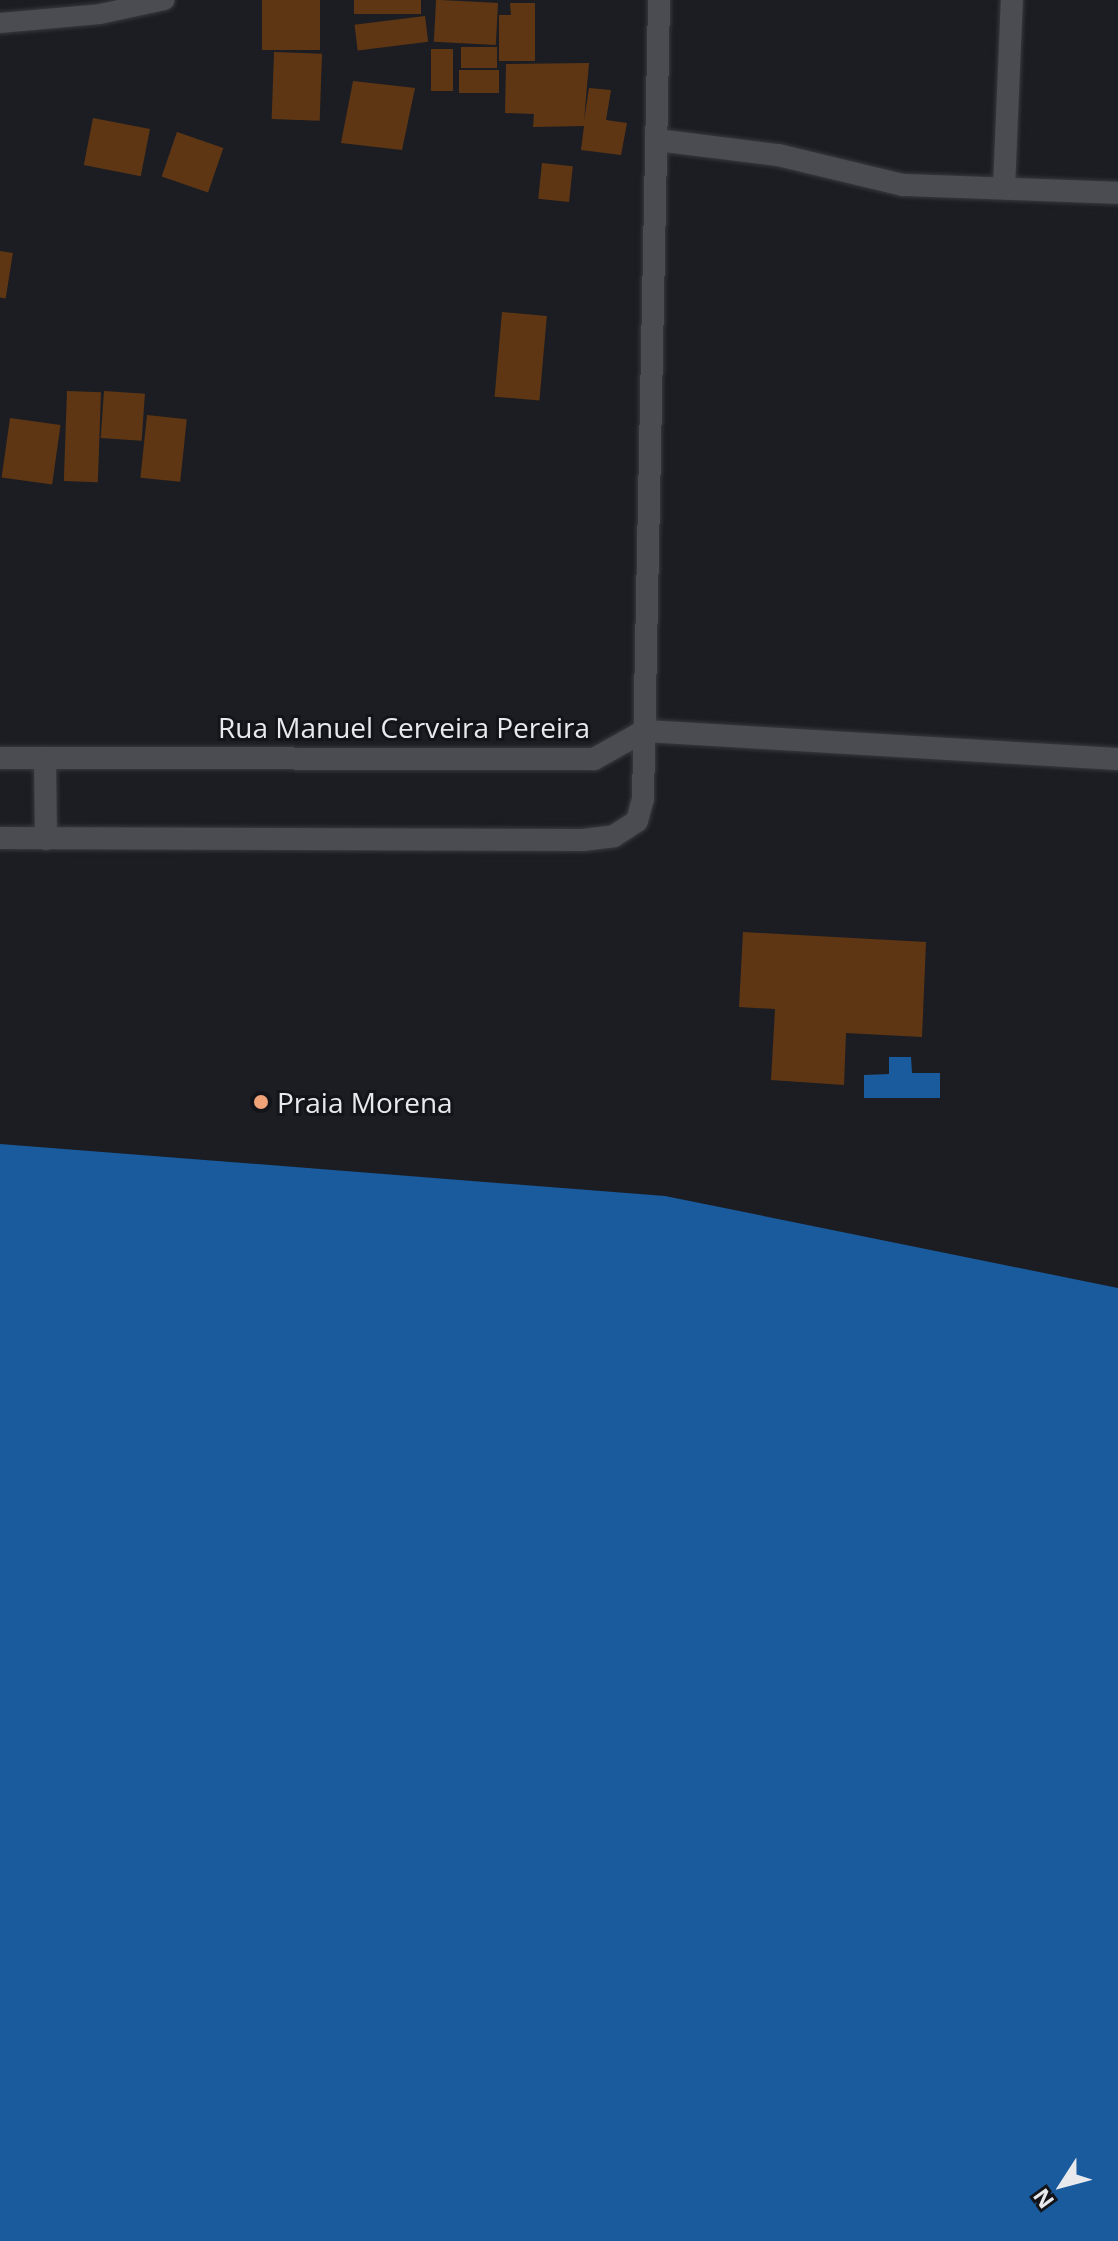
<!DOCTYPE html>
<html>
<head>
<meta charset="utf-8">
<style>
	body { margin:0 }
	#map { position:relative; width:1118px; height:2241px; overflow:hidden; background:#1c1d22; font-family:"Open Sans",sans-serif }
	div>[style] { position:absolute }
	.water>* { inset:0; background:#195b9d }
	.building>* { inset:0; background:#5f3614; transform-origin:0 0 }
	.roads { filter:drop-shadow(0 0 2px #38393e) drop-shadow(0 0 2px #38393e) }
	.service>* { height:20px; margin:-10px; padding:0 10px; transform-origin:10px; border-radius:10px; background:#4a4c52 }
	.minor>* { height:22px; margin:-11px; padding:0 11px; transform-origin:11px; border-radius:11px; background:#4a4c52 }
	.dots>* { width:22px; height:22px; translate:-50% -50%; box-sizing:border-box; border:4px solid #131419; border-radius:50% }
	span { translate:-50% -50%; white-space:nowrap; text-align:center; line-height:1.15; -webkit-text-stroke:6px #131419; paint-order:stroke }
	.street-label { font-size:28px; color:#e8e9ed }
	.poi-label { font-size:28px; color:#e8e9ed }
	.left { translate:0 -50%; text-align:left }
	.north { position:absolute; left:1022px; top:2145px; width:80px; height:80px; -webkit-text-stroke:6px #131419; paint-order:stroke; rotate:234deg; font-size:22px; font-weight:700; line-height:32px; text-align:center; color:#e8e9ed }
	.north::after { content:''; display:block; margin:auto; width:28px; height:36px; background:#e8e9ed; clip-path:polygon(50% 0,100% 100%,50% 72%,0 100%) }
</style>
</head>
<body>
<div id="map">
	<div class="water">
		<div style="clip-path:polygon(889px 1057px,911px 1057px,912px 1073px,940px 1073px,940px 1098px,864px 1098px,864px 1075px,889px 1074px)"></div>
		<div style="clip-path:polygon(0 1144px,665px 1196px,1118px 1288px,1118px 2241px,0 2241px)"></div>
	</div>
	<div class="building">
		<div style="left:262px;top:0;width:58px;height:50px"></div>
		<div style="left:354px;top:0;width:67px;height:14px"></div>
		<div style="left:498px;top:3px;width:42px;height:62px;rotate:93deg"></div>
		<div style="clip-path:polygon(510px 3px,535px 3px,535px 61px,499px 61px,499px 15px,511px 15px)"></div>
		<div style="left:425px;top:16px;width:26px;height:71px;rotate:83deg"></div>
		<div style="left:497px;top:47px;width:21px;height:36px;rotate:90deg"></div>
		<div style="left:431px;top:49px;width:22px;height:42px"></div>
		<div style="left:274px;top:52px;width:48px;height:67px;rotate:2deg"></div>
		<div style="clip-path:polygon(589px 63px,584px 121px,589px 88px,611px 90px,606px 120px,627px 123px,621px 155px,581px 150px,584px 126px,533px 127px,534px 114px,505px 113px,506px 64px)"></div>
		<div style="left:459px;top:70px;width:40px;height:23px"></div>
		<div style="clip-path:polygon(353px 81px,415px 88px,402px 150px,341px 143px)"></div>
		<div style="left:93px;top:118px;width:58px;height:48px;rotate:11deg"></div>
		<div style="left:177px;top:132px;width:49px;height:47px;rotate:19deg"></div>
		<div style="left:542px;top:163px;width:31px;height:36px;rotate:6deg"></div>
		<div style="left:0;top:251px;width:13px;height:46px;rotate:9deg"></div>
		<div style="left:502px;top:312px;width:45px;height:85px;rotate:5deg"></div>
		<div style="left:67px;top:391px;width:34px;height:90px;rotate:2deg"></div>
		<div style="left:104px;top:391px;width:41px;height:47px;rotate:4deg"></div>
		<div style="left:147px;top:415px;width:40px;height:63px;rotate:6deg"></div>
		<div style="left:10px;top:418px;width:51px;height:60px;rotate:8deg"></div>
		<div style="clip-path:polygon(743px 932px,926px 942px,922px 1037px,846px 1033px,844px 1085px,771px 1080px,775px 1009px,739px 1007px)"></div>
	</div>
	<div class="roads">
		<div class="service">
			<div style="left:0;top:23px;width:100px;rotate:-5.1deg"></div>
			<div style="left:100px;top:14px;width:66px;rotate:-12.2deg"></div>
		</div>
		<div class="minor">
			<div style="left:657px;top:140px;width:122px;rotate:7.1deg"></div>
			<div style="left:778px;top:155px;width:129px;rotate:13.5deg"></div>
			<div style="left:903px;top:185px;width:215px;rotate:2.1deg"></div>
			<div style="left:1004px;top:188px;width:188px;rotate:-87.6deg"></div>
			<div style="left:644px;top:731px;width:475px;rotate:3.4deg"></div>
			<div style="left:0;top:758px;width:594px;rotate:0.1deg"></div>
			<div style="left:594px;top:759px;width:57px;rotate:-29.2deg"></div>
			<div style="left:45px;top:758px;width:81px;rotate:89.3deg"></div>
			<div style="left:0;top:838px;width:583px;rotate:0.2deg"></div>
			<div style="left:583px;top:840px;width:31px;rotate:-7deg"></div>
			<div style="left:614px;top:836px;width:27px;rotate:-33deg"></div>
			<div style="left:637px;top:821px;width:23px;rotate:-75deg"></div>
			<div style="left:643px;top:799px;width:799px;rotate:-88.85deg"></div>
		</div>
	</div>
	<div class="dots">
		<div style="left:261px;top:1102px;background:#f0a278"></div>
	</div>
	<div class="street-label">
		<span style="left:404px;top:727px">Rua Manuel Cerveira Pereira</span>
	</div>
	<div class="poi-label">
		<span class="left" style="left:277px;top:1102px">Praia Morena</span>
	</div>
	<div class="north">N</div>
</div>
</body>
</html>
